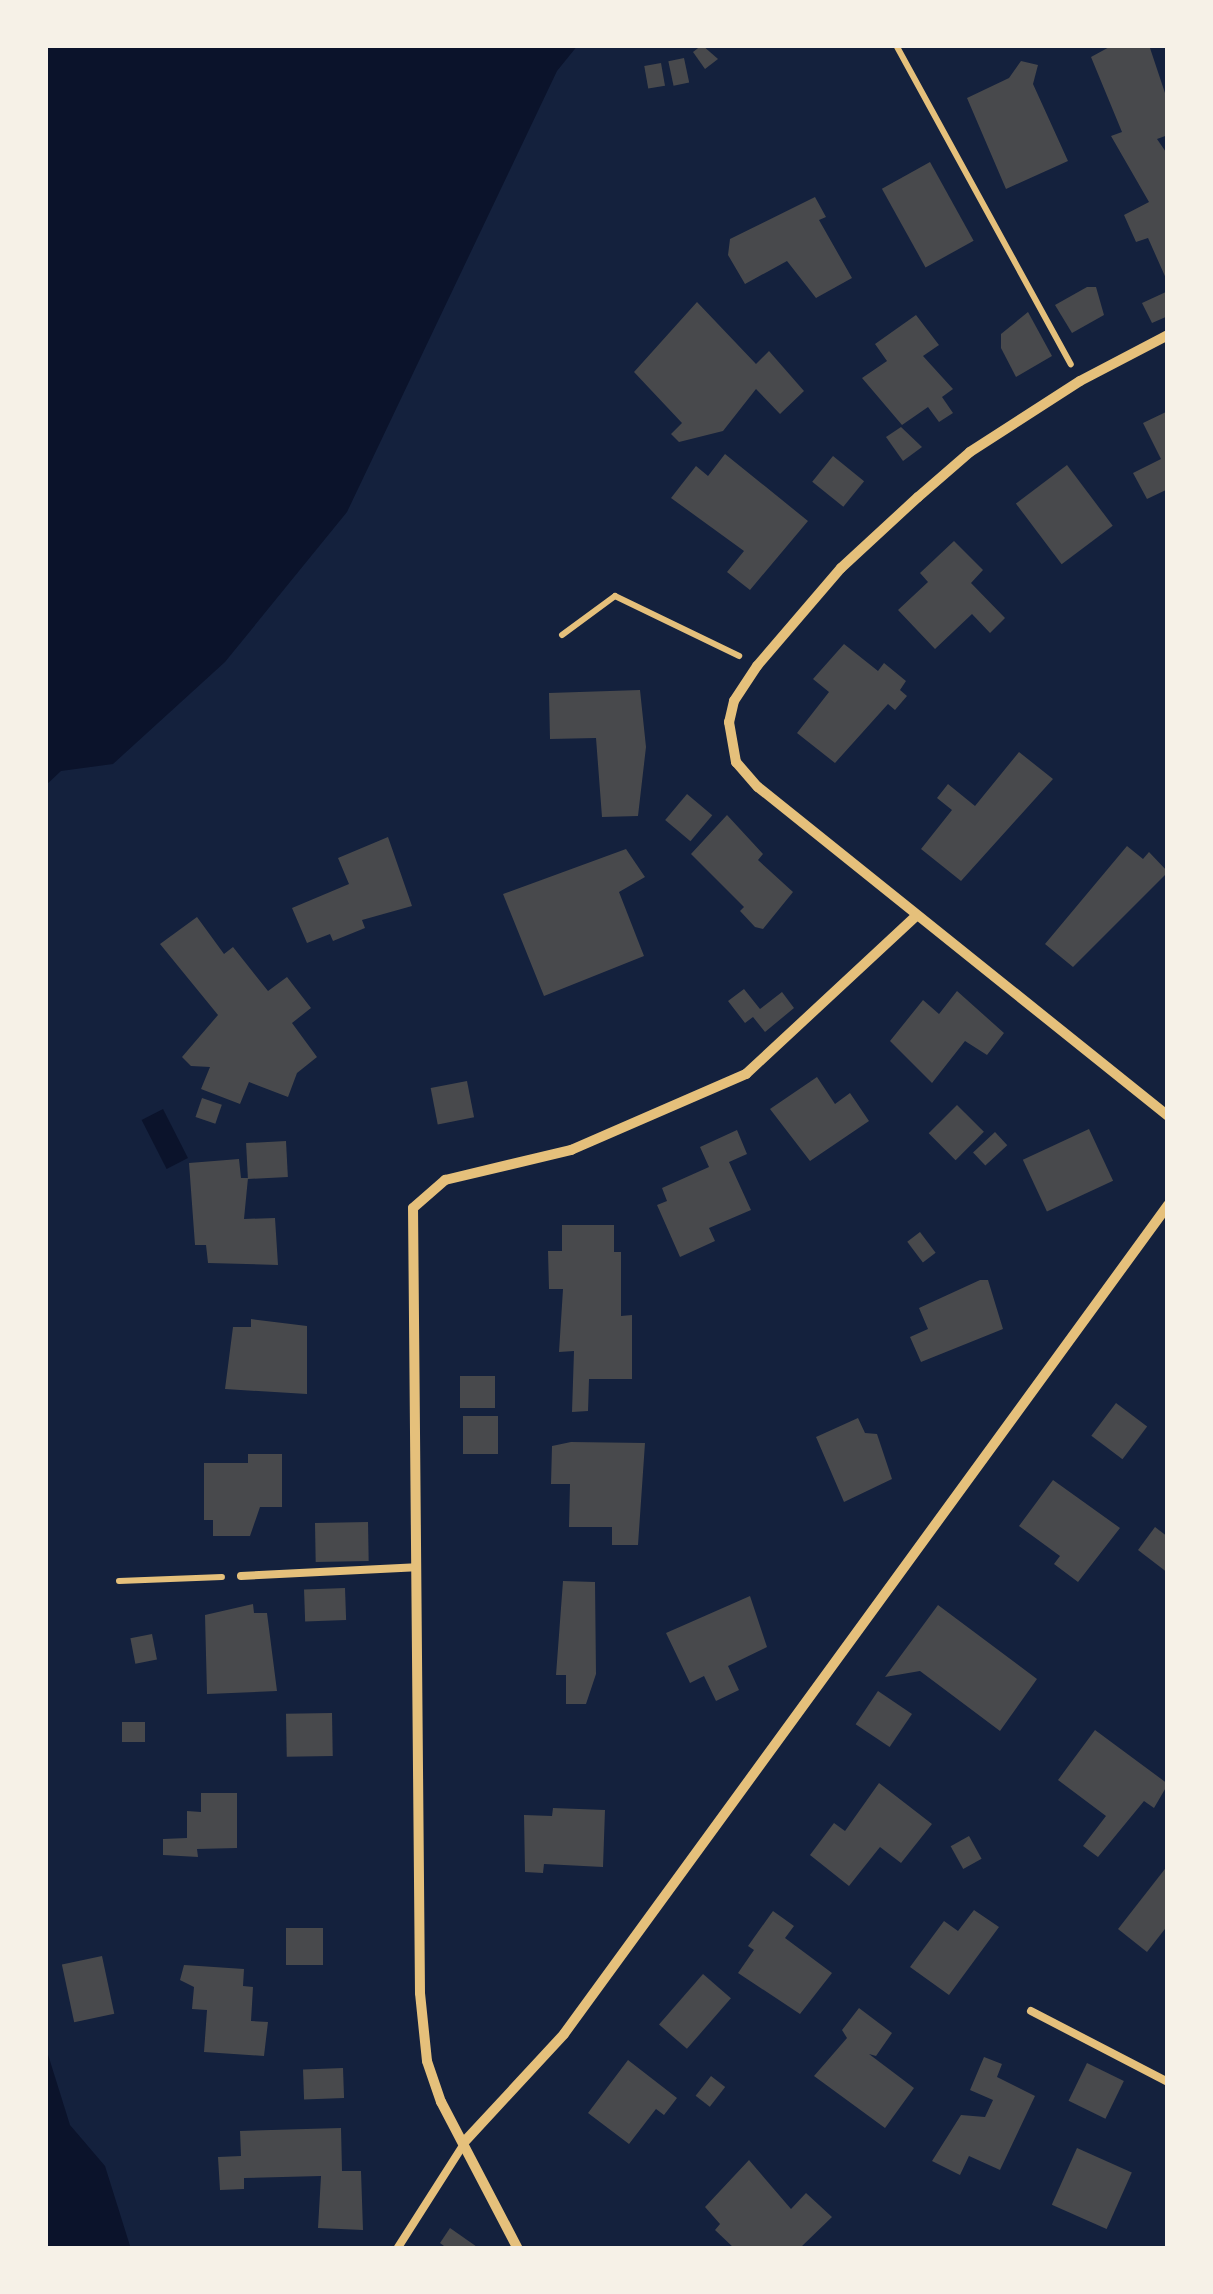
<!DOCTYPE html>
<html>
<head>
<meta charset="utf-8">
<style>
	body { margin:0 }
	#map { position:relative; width:1213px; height:2294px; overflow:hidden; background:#14213d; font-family:Montserrat,sans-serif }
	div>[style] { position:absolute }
	.water>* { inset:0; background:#0b132b; transform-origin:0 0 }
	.building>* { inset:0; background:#48494c; transform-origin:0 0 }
	.path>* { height:6px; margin:-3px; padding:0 3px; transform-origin:3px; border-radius:3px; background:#e5c07b }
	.service>* { height:8px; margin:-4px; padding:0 4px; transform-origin:4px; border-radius:4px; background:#e5c07b }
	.minor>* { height:10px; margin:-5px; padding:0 5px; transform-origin:5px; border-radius:5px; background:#e5c07b }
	span { translate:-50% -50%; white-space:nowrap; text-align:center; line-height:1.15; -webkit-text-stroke:8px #f6f1e7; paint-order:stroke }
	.frame { position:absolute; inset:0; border:48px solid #f6f1e7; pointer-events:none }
</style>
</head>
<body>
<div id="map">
	<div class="water">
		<div style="clip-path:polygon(45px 45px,578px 45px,557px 71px,347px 512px,225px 662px,113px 764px,61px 771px,45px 786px)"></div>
		<div style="left:163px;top:1109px;width:55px;height:24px;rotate:63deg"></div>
		<div style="clip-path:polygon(45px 2045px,70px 2125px,105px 2166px,131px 2249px,45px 2249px)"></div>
	</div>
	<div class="building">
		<div style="clip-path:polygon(702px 45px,718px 59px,705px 69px,693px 52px)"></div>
		<div style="clip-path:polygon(1113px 45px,1149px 45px,1168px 102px,1168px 135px,1157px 139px,1168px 155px,1168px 283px,1148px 238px,1136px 242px,1124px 215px,1149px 202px,1111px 136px,1122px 132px,1091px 57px)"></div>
		<div style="left:684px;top:58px;width:25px;height:16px;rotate:78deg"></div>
		<div style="clip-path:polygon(1021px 61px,1038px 65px,1033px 84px,1068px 161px,1006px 189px,967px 98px,1009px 78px)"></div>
		<div style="left:661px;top:63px;width:23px;height:17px;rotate:80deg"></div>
		<div style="left:930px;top:162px;width:90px;height:55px;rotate:61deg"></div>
		<div style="clip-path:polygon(815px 197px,826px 217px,819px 220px,852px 278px,816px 298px,787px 261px,745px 284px,728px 255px,730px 239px)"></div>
		<div style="clip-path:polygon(1087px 287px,1096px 287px,1104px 315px,1072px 333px,1055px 305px)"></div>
		<div style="clip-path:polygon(1168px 291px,1168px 316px,1152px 323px,1142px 303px)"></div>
		<div style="clip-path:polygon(697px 302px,756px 364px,769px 351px,804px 391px,780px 414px,756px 389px,723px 431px,679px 442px,671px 434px,682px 423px,634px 372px)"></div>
		<div style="clip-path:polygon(1028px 312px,1052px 356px,1016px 377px,1001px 348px,1001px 334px)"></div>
		<div style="clip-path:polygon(916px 315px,939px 345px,923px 356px,953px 389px,942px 397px,953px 413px,939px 422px,928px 407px,902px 425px,862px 378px,887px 361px,875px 344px)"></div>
		<div style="clip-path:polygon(1168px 411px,1168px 489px,1147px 499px,1133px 473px,1161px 459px,1143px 423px)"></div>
		<div style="clip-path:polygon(901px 427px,922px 447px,903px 461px,886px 437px)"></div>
		<div style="clip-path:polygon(725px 454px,808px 521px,750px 590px,727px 572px,744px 551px,671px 498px,696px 466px,708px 476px)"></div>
		<div style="left:833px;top:456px;width:40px;height:33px;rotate:39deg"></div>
		<div style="left:1067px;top:465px;width:76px;height:64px;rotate:53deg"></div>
		<div style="clip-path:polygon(954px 541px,983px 570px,971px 583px,1005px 618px,990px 633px,972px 614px,935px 649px,898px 610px,928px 582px,920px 573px)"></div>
		<div style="clip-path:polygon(844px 644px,878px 671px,884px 663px,906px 681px,900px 690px,907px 696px,895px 710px,888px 704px,835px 763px,797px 733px,829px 692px,813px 679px)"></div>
		<div style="clip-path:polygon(640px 690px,646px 747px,638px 816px,602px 817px,596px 738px,550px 739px,549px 693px)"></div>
		<div style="clip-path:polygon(1019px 752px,1053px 779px,961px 881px,921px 849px,952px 810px,937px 798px,948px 784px,975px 806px)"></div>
		<div style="left:687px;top:794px;width:33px;height:34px;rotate:40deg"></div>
		<div style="clip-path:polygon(727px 815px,763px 854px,758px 860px,793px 892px,763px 929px,755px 927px,740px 911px,744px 907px,691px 854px)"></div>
		<div style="clip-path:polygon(388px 837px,412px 906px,362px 920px,365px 928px,333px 941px,330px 934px,307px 943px,292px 908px,349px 884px,338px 858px)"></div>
		<div style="clip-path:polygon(1127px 846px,1143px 859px,1149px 852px,1168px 872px,1073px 967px,1045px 944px)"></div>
		<div style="clip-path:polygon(626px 849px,645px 877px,619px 892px,644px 956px,544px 996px,503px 894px)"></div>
		<div style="clip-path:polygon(197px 917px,224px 954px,233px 947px,268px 991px,287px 977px,311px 1008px,292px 1023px,317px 1057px,297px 1073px,288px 1097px,249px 1082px,240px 1104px,201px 1089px,210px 1067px,191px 1066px,182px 1057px,218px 1015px,160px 944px)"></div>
		<div style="clip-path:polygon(744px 989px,760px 1009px,782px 992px,794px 1008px,765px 1032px,753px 1017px,745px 1023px,728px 1001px)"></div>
		<div style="clip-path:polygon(957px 991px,1004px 1033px,987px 1055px,965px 1041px,932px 1083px,890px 1041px,923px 1000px,939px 1014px)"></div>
		<div style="clip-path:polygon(817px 1077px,835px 1104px,850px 1093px,869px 1121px,810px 1161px,770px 1109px)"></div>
		<div style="left:467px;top:1081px;width:37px;height:37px;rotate:79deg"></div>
		<div style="left:202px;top:1098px;width:21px;height:20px;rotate:19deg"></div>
		<div style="left:957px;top:1105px;width:38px;height:40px;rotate:45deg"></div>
		<div style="left:1089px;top:1129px;width:57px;height:73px;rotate:65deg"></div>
		<div style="clip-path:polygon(737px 1130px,747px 1154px,729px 1162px,751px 1210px,709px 1228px,715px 1241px,680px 1257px,657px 1205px,667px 1201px,662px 1188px,709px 1167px,700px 1147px)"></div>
		<div style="left:995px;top:1132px;width:18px;height:30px;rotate:47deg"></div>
		<div style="left:286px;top:1141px;width:36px;height:40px;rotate:87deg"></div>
		<div style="clip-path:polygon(239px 1159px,241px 1178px,248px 1178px,244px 1219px,275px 1218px,278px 1265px,208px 1263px,206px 1245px,195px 1245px,189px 1163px)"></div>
		<div style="clip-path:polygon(562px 1225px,614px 1225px,614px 1252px,621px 1252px,621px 1316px,632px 1315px,632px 1379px,589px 1379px,588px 1411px,572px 1412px,574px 1351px,559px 1352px,563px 1289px,549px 1289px,548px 1251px,562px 1251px)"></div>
		<div style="left:920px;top:1232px;width:26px;height:16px;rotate:53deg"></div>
		<div style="clip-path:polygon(980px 1280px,988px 1280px,1003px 1329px,921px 1362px,910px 1337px,928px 1329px,919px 1308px)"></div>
		<div style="clip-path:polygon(251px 1319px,307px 1326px,307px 1394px,225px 1389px,233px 1327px,251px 1327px)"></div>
		<div style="left:460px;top:1376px;width:35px;height:32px"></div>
		<div style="left:1116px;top:1403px;width:39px;height:41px;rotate:37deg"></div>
		<div style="left:463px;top:1416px;width:35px;height:38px"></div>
		<div style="clip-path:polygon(858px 1418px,865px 1433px,877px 1434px,892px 1479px,844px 1502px,816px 1437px)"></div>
		<div style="clip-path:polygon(571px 1442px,645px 1443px,638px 1545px,612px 1545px,612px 1527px,569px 1527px,570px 1484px,551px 1484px,552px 1446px)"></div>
		<div style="clip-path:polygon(248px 1454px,282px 1454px,282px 1507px,260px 1507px,250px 1536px,213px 1536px,213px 1520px,204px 1520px,204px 1463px,248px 1463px)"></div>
		<div style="clip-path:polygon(1053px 1480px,1120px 1528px,1078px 1582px,1054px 1564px,1060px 1556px,1019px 1526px)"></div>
		<div style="left:368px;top:1522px;width:39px;height:53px;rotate:89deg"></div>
		<div style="clip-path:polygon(1155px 1527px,1168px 1537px,1168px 1573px,1138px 1550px)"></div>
		<div style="clip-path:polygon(563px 1581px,595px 1582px,596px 1674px,586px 1704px,566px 1704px,566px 1675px,556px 1675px)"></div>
		<div style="left:345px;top:1588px;width:32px;height:41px;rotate:88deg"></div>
		<div style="clip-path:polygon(750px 1596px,767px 1647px,728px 1666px,739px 1690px,716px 1701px,704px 1676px,690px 1683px,666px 1633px)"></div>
		<div style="clip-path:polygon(253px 1604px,254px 1613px,267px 1613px,277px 1691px,207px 1694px,205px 1615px)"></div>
		<div style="clip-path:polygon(938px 1605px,1037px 1679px,1000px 1731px,920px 1671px,885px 1677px)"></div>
		<div style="left:152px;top:1634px;width:26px;height:22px;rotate:79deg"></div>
		<div style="left:878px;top:1691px;width:41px;height:40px;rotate:34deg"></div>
		<div style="left:332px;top:1713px;width:43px;height:46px;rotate:89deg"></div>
		<div style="left:122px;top:1722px;width:23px;height:20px"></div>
		<div style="clip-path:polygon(1095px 1730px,1168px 1784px,1154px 1808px,1144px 1801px,1098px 1857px,1083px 1846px,1106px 1816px,1058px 1780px)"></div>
		<div style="clip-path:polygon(879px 1783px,932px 1824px,901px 1863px,880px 1847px,849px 1886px,810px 1855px,834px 1823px,845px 1831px)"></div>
		<div style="clip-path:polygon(201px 1793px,237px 1793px,237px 1848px,197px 1849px,198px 1857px,163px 1855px,163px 1839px,187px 1838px,187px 1811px,201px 1812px)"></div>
		<div style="clip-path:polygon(553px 1808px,605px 1810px,603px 1867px,544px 1864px,543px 1873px,525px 1872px,524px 1815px,552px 1816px)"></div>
		<div style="left:969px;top:1836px;width:26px;height:21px;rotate:61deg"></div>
		<div style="clip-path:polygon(1168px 1865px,1168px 1925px,1147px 1952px,1118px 1929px)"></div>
		<div style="clip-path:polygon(974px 1910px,999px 1927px,949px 1995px,910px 1967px,944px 1921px,958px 1931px)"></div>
		<div style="clip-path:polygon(773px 1911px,794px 1926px,785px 1938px,832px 1973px,800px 2014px,738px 1973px,754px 1950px,748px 1946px)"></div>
		<div style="left:286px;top:1928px;width:37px;height:37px"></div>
		<div style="left:102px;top:1956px;width:59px;height:41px;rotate:78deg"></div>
		<div style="clip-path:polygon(184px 1965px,244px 1969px,243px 1986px,253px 1987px,251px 2021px,268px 2022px,264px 2056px,204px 2052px,207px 2010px,192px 2009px,194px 1987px,180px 1980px)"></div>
		<div style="left:703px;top:1974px;width:37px;height:67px;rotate:41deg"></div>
		<div style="clip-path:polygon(859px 2008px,892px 2033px,876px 2056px,869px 2054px,914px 2088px,885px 2128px,814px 2076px,847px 2038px,842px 2030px)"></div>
		<div style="clip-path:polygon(984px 2057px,1002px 2064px,997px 2077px,1035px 2096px,1000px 2170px,969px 2156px,960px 2175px,932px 2161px,961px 2115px,985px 2117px,993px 2100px,970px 2090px)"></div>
		<div style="clip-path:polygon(628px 2060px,677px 2098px,664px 2115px,656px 2109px,629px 2144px,588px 2113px)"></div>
		<div style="left:1087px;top:2063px;width:41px;height:42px;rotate:26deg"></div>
		<div style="left:343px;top:2068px;width:30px;height:40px;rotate:88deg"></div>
		<div style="left:711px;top:2076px;width:18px;height:25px;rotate:38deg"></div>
		<div style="clip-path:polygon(341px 2128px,342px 2171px,361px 2171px,363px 2230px,318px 2228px,321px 2176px,244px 2178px,244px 2189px,220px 2190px,218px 2157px,241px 2156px,240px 2131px)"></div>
		<div style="left:1077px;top:2148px;width:60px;height:62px;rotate:24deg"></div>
		<div style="clip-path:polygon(749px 2160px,791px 2209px,806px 2193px,832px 2217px,799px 2249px,735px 2249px,715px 2230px,720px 2224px,705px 2207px)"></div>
		<div style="clip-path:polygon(450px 2228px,480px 2249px,448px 2249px,440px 2243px)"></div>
	</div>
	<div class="path">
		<div style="left:896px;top:45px;width:364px;rotate:61.3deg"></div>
		<div style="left:562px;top:635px;width:66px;rotate:-36.3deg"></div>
		<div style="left:615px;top:596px;width:138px;rotate:25.8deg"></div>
		<div style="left:119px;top:1581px;width:103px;rotate:-2.2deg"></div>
	</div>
	<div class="service">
		<div style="left:241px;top:1576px;width:175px;rotate:-2.9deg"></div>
		<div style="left:1031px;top:2011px;width:154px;rotate:27.4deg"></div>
		<div style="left:397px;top:2249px;width:125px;rotate:-57.5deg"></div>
	</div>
	<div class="minor">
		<div style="left:1168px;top:335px;width:99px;rotate:152.4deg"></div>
		<div style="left:1080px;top:381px;width:131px;rotate:147.2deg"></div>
		<div style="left:970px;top:452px;width:69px;rotate:139.1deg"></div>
		<div style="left:918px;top:497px;width:105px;rotate:137.3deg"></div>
		<div style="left:841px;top:568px;width:129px;rotate:130.6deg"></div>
		<div style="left:757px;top:666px;width:42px;rotate:123.3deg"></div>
		<div style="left:734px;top:701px;width:22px;rotate:103deg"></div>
		<div style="left:729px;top:722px;width:41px;rotate:80.1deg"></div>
		<div style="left:736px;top:762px;width:33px;rotate:49deg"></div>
		<div style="left:758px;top:787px;width:526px;rotate:38.74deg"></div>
		<div style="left:466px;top:2140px;width:144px;rotate:-47.2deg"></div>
		<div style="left:564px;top:2034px;width:1026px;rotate:-53.92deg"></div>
		<div style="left:518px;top:2249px;width:166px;rotate:-117.6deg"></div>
		<div style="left:441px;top:2102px;width:43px;rotate:-108.9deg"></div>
		<div style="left:427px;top:2061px;width:68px;rotate:-95.9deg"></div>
		<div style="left:420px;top:1993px;width:785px;rotate:-90.51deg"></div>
		<div style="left:413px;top:1208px;width:43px;rotate:-41.2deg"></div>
		<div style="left:445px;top:1180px;width:130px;rotate:-13.4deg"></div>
		<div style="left:571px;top:1150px;width:191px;rotate:-23.5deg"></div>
		<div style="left:746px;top:1074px;width:231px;rotate:-42.9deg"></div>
	</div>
	<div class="frame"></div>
</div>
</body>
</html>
